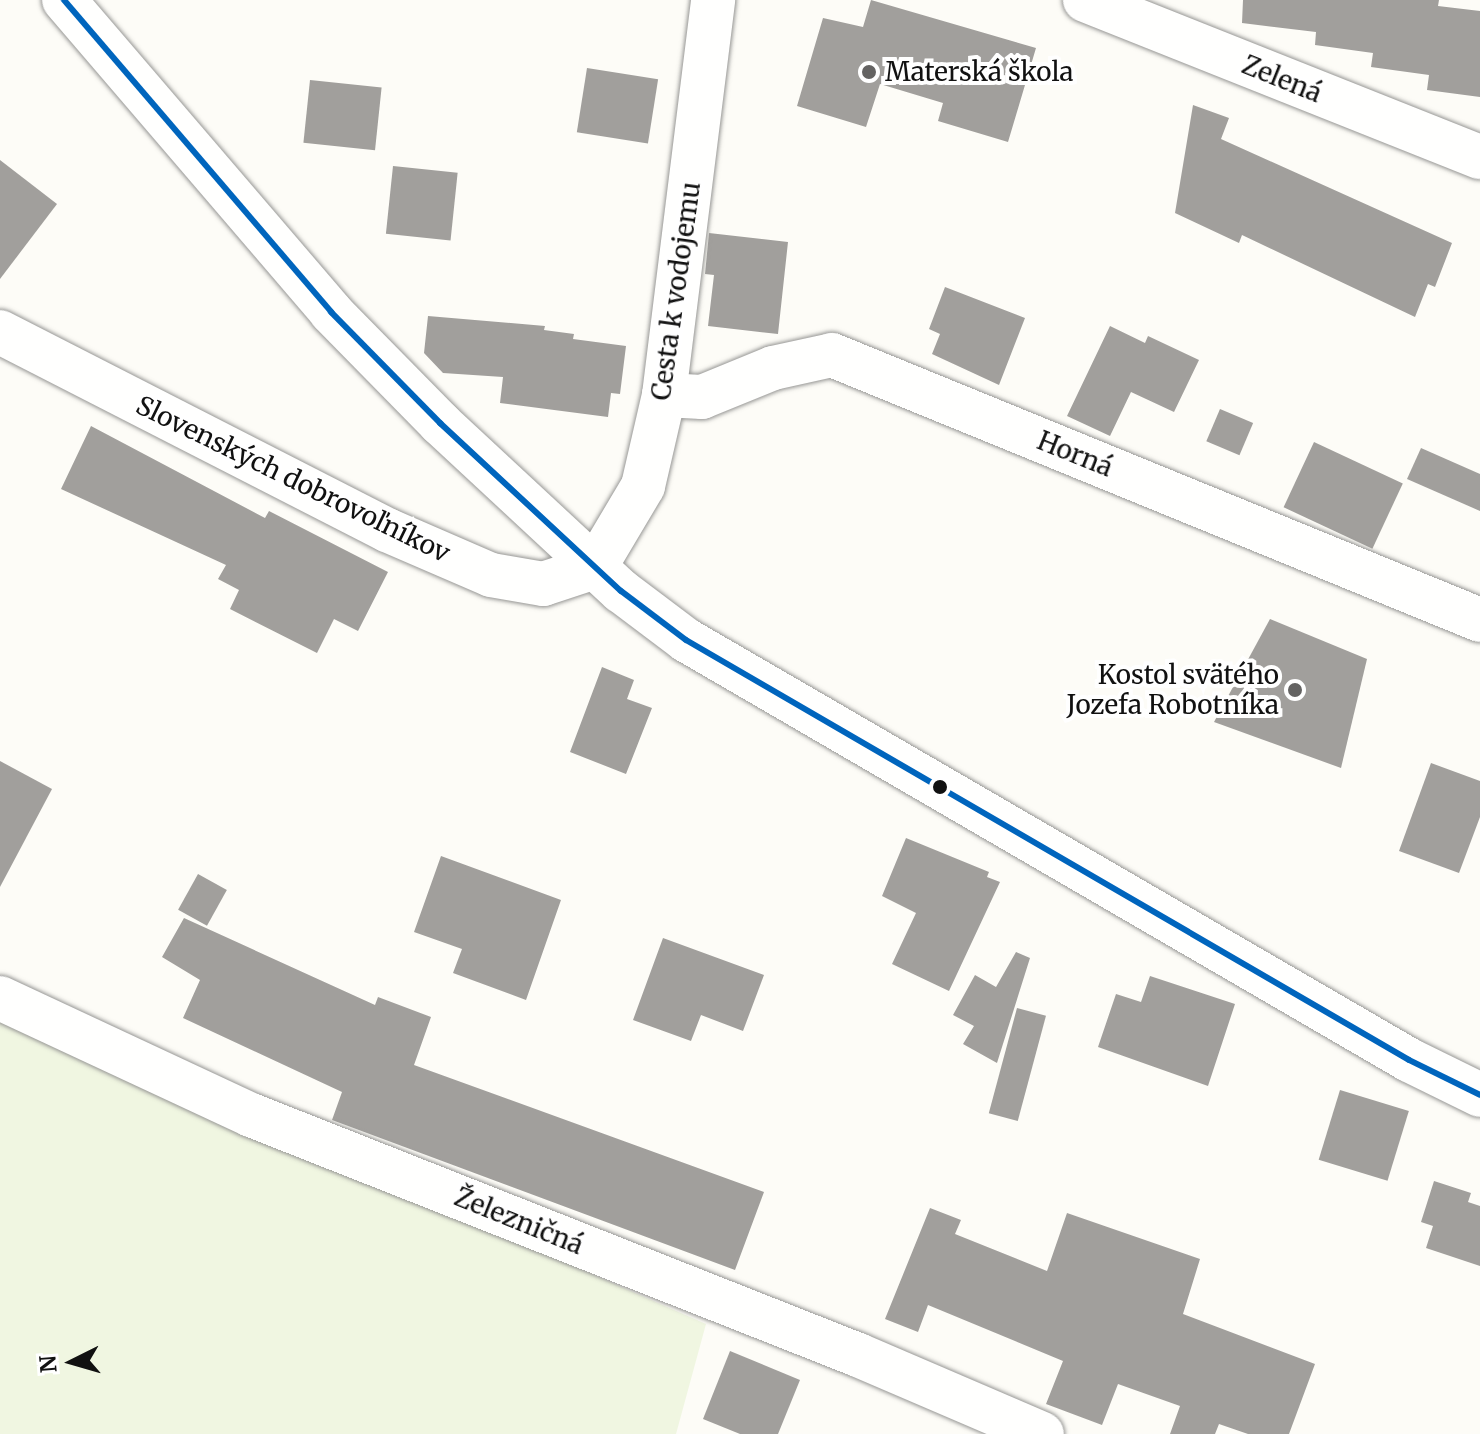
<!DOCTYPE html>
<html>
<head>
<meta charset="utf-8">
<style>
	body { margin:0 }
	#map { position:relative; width:1480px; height:1434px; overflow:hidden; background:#fdfcf7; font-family:Merriweather,serif }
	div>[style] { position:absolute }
	.pitch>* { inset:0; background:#f0f6e1 }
	.building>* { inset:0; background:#a19f9c; transform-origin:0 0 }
	.roads { filter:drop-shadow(0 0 2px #979795) drop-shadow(0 0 2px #979795) }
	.minor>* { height:44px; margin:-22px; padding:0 22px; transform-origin:22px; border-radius:22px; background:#fffffe }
	.tertiary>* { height:44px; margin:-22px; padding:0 22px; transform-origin:22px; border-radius:22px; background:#fffffe }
	.bus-1>* { height:6px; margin:-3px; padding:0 3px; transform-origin:3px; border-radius:3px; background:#0065bd }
	.dots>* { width:22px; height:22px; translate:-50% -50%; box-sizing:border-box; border:4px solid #fff; border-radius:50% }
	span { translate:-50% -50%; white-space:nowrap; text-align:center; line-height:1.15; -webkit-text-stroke:8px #fff; paint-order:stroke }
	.poi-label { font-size:26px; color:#111 }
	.left { translate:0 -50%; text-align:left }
	.right { translate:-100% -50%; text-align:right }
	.street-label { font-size:26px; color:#111 }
	.north { position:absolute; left:32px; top:1322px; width:80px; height:80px; -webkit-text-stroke:6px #fff; paint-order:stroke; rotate:265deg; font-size:22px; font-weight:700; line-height:32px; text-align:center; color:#111 }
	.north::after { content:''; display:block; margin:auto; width:28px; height:36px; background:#111; clip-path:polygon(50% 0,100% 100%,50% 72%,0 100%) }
</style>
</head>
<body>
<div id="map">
	<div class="pitch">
		<div style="clip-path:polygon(0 1015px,706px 1324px,676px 1434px,0 1434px)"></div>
	</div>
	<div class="building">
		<div style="clip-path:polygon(871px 0,1036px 48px,1008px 142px,938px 121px,943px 103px,880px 84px,866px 127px,797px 106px,823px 18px,863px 27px)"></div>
		<div style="clip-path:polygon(1243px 0,1439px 0,1438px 6px,1480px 11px,1480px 97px,1427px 90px,1429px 75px,1371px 67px,1373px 53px,1315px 45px,1316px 32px,1242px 23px)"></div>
		<div style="left:587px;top:68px;width:72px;height:65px;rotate:9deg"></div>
		<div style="left:310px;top:80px;width:72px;height:63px;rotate:6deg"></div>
		<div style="clip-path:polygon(1193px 105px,1229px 118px,1221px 139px,1452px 243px,1435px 287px,1428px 284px,1415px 317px,1242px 235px,1239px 243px,1175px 213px)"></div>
		<div style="clip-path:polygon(0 160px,57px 204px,0 279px)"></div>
		<div style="left:393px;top:166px;width:65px;height:68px;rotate:6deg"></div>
		<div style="clip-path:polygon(709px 233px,788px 242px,778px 334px,708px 326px,714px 275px,705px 274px)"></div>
		<div style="clip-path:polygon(945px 287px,1025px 318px,999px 385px,932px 354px,940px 334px,929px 329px)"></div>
		<div style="clip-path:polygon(428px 316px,545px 326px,544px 330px,574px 334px,573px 339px,626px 346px,620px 394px,611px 393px,608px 417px,500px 403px,503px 377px,443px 373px,424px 353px)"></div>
		<div style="clip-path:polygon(1110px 326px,1145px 343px,1148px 336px,1199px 360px,1174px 412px,1131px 392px,1110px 436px,1067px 416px)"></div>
		<div style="left:1220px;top:409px;width:36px;height:35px;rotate:23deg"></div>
		<div style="clip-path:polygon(91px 426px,265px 518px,269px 511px,388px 572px,358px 631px,334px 619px,317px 653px,230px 609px,239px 590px,218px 579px,226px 565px,61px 489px)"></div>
		<div style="left:1314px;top:442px;width:98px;height:72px;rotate:25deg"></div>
		<div style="clip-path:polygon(1421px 448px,1480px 474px,1480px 511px,1407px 479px)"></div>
		<div style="clip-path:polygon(1270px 619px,1367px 659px,1341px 768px,1214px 722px)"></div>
		<div style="clip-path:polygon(602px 667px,634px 680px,627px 699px,652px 708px,626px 774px,570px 752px)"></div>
		<div style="clip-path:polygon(0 761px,52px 789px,0 887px)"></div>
		<div style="clip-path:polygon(1431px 763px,1480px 781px,1480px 817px,1459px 873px,1399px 851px)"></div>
		<div style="clip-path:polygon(906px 838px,989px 872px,987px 877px,1000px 882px,949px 991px,892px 964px,916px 913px,882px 896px)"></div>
		<div style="clip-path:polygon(441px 856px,561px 900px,526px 1000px,453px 973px,462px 949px,414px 932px)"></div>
		<div style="left:198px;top:874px;width:33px;height:41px;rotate:29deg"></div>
		<div style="clip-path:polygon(184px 918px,375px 1005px,378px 997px,431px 1017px,414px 1065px,764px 1192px,735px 1270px,332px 1120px,342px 1092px,183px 1018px,200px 980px,162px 957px)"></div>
		<div style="clip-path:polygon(663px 938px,764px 975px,743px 1031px,701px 1015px,691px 1041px,633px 1020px)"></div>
		<div style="clip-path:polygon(1016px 952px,1030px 958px,997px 1063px,963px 1044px,974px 1026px,953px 1015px,975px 975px,996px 987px)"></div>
		<div style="clip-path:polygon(1150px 976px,1235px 1004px,1208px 1086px,1098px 1047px,1116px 994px,1141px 1002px)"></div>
		<div style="left:1017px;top:1008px;width:30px;height:109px;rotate:15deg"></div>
		<div style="left:1340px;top:1090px;width:72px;height:73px;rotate:17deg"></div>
		<div style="clip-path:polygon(1434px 1181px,1471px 1193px,1468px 1202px,1480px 1206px,1480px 1266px,1426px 1248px,1433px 1226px,1421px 1222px)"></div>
		<div style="clip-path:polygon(930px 1208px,961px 1220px,955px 1234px,1047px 1271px,1067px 1213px,1200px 1259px,1183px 1314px,1315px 1364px,1289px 1434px,1248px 1434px,1219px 1424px,1215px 1434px,1170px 1434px,1180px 1406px,1118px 1384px,1102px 1425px,1046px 1404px,1063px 1361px,928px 1305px,918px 1332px,885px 1319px)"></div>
		<div style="clip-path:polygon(730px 1351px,800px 1380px,778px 1434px,740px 1434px,703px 1419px)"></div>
	</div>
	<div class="roads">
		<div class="minor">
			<div style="left:1085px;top:0;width:425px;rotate:21.7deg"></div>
			<div style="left:0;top:332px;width:435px;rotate:27.1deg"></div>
			<div style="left:387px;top:530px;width:113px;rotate:23.4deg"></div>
			<div style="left:491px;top:575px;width:53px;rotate:9.8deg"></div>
			<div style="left:543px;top:584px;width:55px;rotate:-18.1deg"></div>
			<div style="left:595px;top:567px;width:94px;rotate:-59.3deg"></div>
			<div style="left:643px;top:486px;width:93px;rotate:-77deg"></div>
			<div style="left:664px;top:395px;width:398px;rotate:-82.9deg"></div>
			<div style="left:664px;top:395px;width:38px;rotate:3deg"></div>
			<div style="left:702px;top:397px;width:77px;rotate:-22.2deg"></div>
			<div style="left:773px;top:368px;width:60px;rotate:-12.4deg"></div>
			<div style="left:832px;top:355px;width:700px;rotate:22.24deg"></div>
			<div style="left:0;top:998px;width:277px;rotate:25deg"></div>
			<div style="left:251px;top:1115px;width:653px;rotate:21.57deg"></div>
			<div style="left:858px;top:1355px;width:200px;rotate:23.2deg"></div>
		</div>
		<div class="tertiary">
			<div style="left:64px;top:0;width:411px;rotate:49.4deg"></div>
			<div style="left:331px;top:312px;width:156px;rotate:45.5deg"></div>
			<div style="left:440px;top:423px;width:247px;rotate:42.9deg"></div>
			<div style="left:621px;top:591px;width:81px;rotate:37deg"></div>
			<div style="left:686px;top:640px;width:836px;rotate:30.15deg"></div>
			<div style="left:1409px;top:1060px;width:79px;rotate:26.2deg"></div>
		</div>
	</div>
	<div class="bus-1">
		<div style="left:64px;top:0;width:411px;rotate:49.4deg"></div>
		<div style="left:331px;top:312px;width:156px;rotate:45.5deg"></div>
		<div style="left:440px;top:423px;width:247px;rotate:42.9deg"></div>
		<div style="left:621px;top:591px;width:81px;rotate:37deg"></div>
		<div style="left:686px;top:640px;width:836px;rotate:30.15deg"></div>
		<div style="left:1409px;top:1060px;width:79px;rotate:26.2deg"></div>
	</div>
	<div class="dots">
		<div style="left:869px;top:72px;background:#646362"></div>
		<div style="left:1295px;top:690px;background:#646362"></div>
		<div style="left:940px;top:787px;background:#111"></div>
	</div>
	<div class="poi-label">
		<span class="left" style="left:885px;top:72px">Materská škola</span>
		<span class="right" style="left:1279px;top:690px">Kostol svätého<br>Jozefa Robotníka</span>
	</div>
	<div class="street-label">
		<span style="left:1282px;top:79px;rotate:22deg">Zelená</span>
		<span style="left:676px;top:291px;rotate:-82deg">Cesta k vodojemu</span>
		<span style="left:1075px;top:454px;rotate:22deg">Horná</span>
		<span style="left:293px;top:479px;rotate:26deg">Slovenských dobrovoľníkov</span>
		<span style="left:519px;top:1221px;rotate:22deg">Železničná</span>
	</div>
	<div class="north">N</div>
</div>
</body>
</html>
